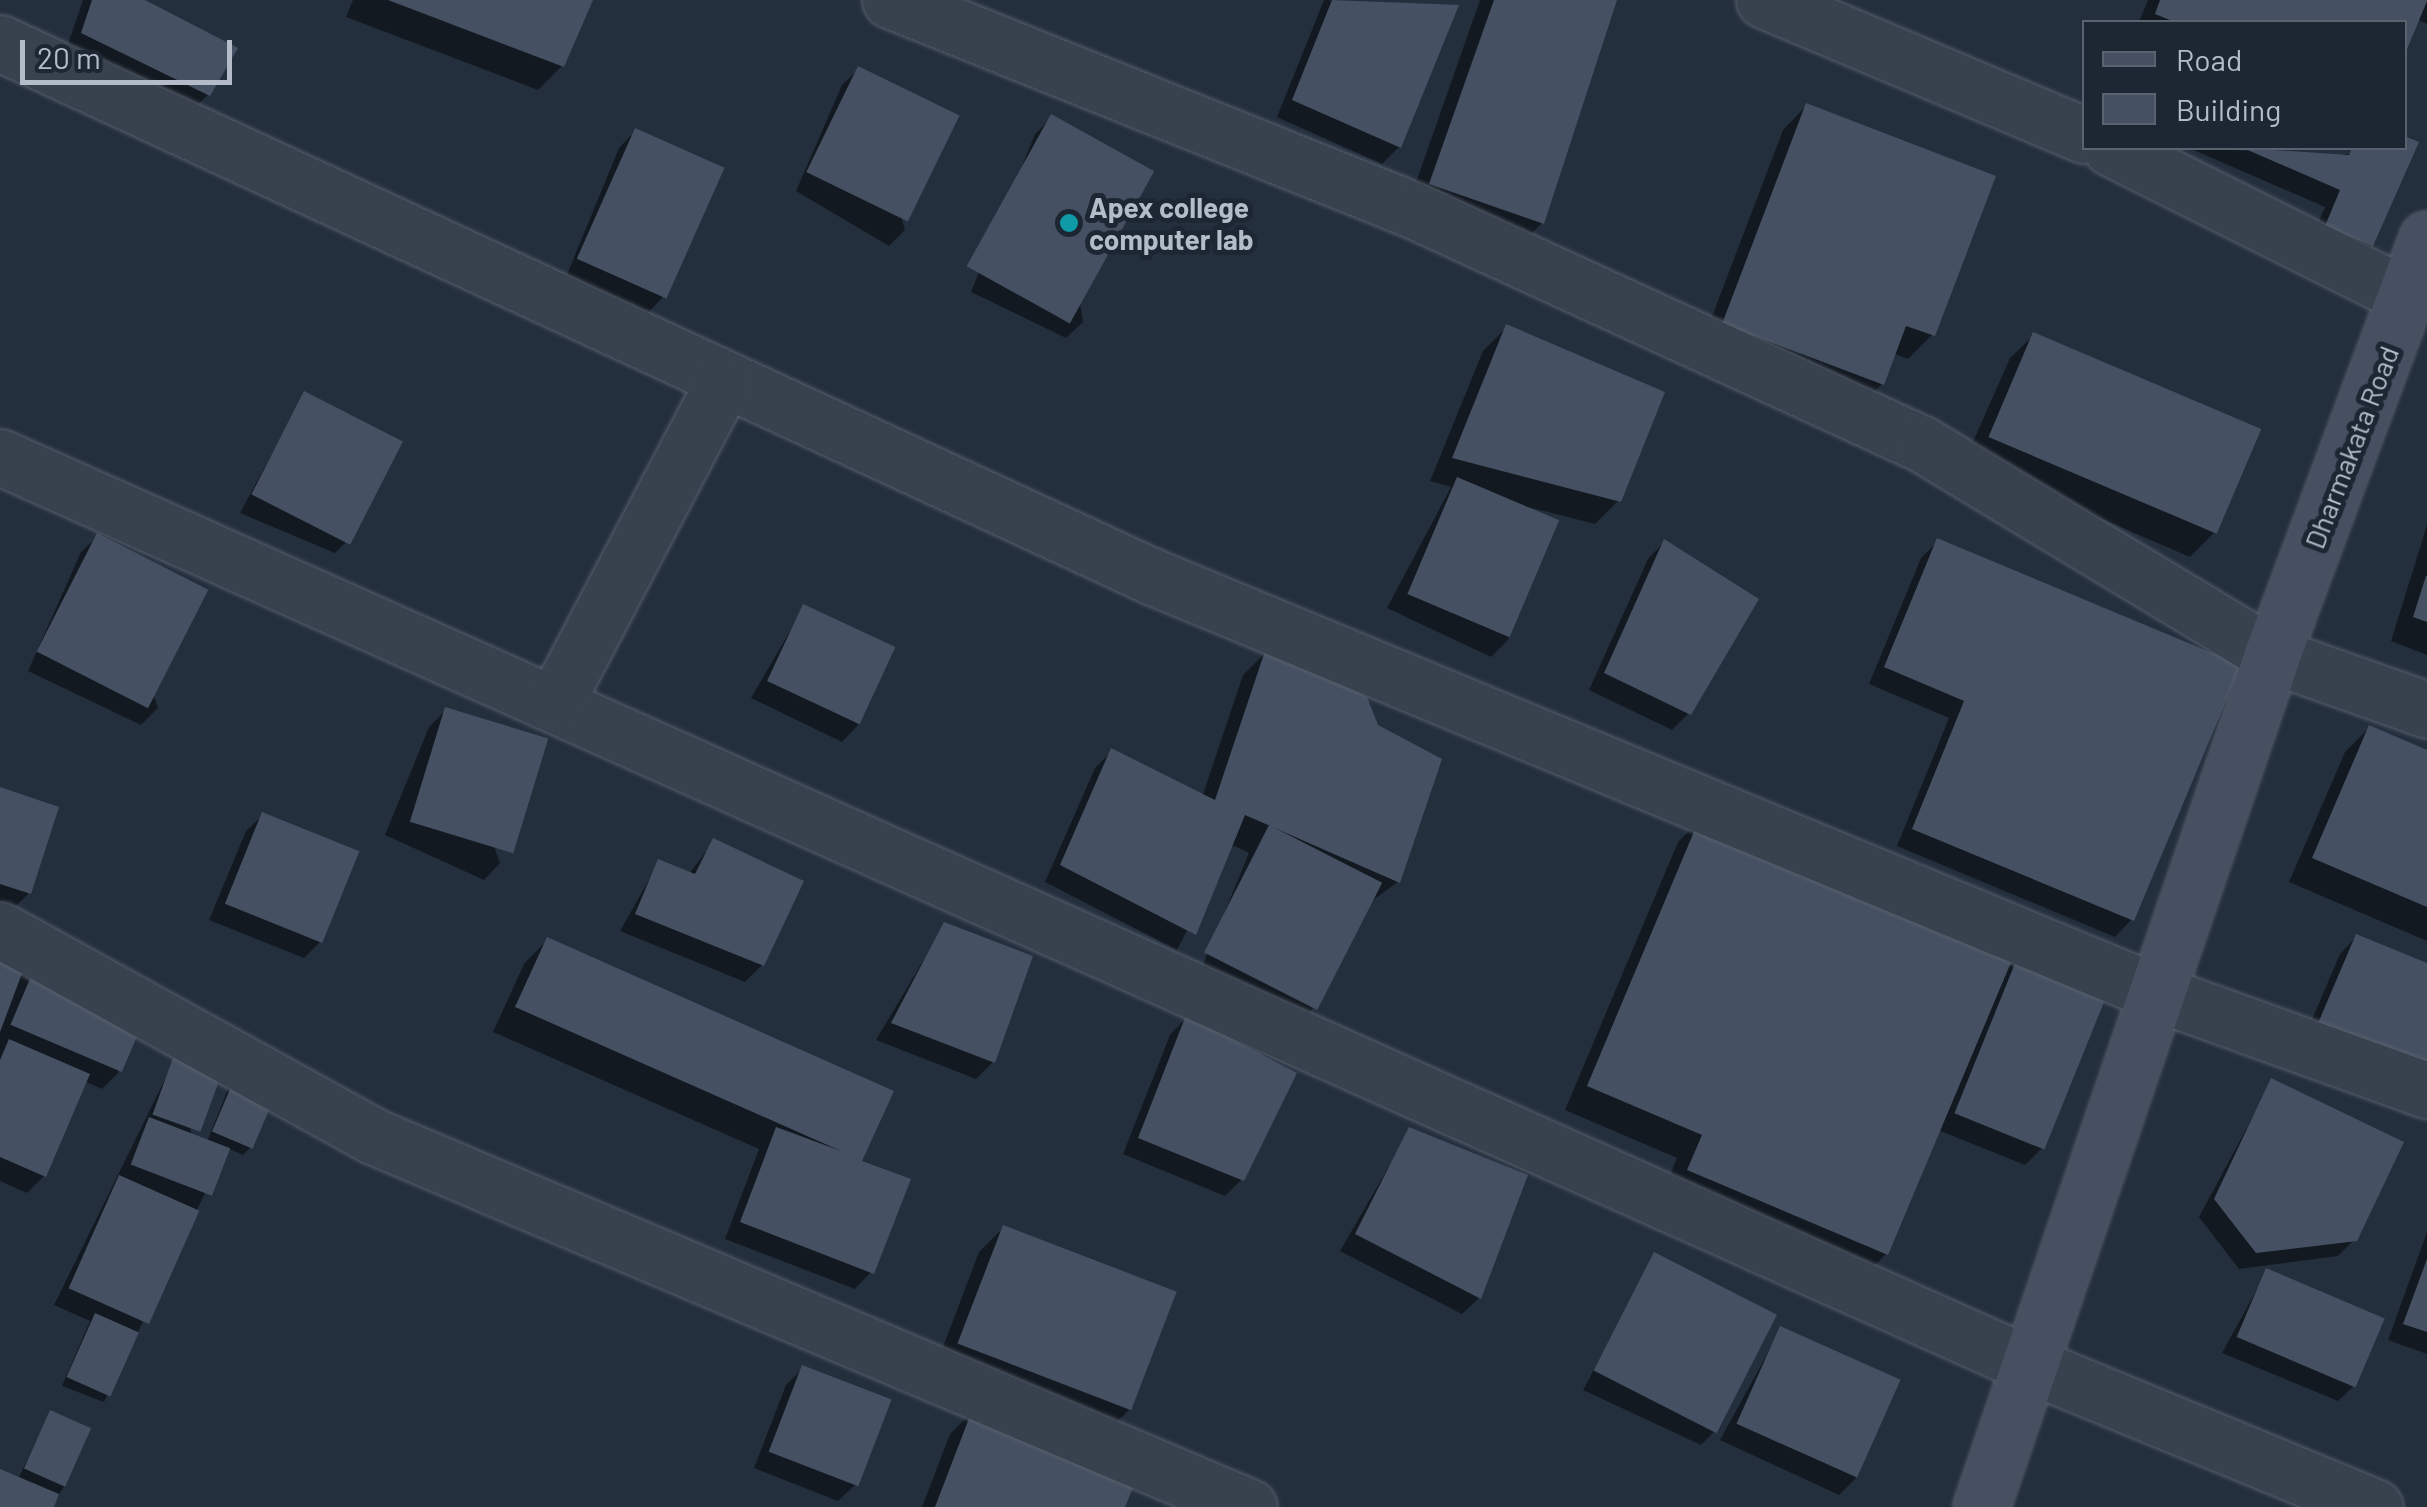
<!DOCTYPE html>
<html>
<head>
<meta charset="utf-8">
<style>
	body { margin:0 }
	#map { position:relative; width:2427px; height:1507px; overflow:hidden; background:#242f3e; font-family:Barlow,sans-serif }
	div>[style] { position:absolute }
	.shadow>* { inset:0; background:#0007 }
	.building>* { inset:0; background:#455162; transform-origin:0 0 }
	.roads { filter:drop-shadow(0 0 2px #565f6c) drop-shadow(0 0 2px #565f6c) }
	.street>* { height:55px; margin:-27.5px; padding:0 27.5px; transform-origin:27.5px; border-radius:27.5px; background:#38414e }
	.secondary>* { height:55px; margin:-27.5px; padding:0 27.5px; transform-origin:27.5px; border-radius:27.5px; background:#465061 }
	.dots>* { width:28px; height:28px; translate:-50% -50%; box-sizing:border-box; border:5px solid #1d2633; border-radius:50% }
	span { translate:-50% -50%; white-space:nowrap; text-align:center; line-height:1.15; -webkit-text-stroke:10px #1d2633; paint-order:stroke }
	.poi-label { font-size:28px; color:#b4bcc9; font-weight:700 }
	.left { translate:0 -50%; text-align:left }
	.street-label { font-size:28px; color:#b4bcc9 }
	.legend { position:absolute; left:2082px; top:20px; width:325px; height:130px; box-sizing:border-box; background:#1d2633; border:2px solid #59626f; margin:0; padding:12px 18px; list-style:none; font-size:30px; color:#b4bcc9 }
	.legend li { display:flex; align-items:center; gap:20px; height:50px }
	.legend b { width:50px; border:2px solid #59626f }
	.scale { position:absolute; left:20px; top:40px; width:212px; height:45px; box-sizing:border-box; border:5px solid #b4bcc9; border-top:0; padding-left:12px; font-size:30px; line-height:35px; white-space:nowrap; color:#b4bcc9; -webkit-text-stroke:8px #1d2633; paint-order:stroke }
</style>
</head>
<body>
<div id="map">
	<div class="shadow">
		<div style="clip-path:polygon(83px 0,139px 0,208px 95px,191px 111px,66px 50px)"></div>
		<div style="clip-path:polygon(353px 0,590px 0,562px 66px,538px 90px,346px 17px)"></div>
		<div style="clip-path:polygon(1324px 0,1456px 6px,1399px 147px,1382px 164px,1277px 117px)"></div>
		<div style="clip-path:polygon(1480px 0,1615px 0,1542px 223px,1518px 247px,1407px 208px)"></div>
		<div style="clip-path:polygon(2148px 0,2427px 0,2427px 24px,2416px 19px,2404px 47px,2404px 22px,2139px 22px)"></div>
		<div style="clip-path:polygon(859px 69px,905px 230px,889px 246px,796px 191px,842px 85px)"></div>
		<div style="clip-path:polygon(1806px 106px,1932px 335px,1908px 359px,1893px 353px,1882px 384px,1858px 408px,1700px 348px,1783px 130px)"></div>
		<div style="clip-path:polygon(1051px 118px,1083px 322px,1066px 338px,971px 292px,1035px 134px)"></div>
		<div style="clip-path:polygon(635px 131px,662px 298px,646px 315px,566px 277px,619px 148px)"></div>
		<div style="clip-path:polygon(2416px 143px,2371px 245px,2354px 262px,2310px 242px,2325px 207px,2189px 148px,2341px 155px)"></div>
		<div style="clip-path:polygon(1507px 327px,1619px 500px,1595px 524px,1528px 507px,1555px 522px,1508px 640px,1491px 657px,1387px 608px,1451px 487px,1430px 481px,1483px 351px)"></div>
		<div style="clip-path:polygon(2034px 335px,2214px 533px,2190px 557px,1965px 460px,2010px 358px)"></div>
		<div style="clip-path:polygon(304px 394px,352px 536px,335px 553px,240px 513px)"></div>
		<div style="clip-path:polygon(2427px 525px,2427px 655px,2391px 641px)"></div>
		<div style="clip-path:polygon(98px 536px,158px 708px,141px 725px,28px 671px,81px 552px)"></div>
		<div style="clip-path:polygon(1938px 541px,2131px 920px,2115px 937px,1897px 846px,1949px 718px,1869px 684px,1921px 558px)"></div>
		<div style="clip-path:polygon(1664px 542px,1689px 713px,1672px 730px,1589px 690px,1648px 559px)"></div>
		<div style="clip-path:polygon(804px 607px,858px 725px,842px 742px,751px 698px)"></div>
		<div style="clip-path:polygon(1267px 651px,1398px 882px,1369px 903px,1304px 1024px,1199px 974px,1249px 853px,1232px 845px,1177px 950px,1045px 882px,1095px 768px,1111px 752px,1202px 797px,1243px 675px)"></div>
		<div style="clip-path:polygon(446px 710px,500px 863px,484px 880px,385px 835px,429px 727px)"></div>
		<div style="clip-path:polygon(2369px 728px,2427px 753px,2427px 941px,2289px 882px,2345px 752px)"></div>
		<div style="clip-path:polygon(0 790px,29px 893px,12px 910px,0 906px)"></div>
		<div style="clip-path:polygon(263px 815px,321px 941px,304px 958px,209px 920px,246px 831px)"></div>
		<div style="clip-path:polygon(1702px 818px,2005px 970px,2021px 954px,2042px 1148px,2025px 1165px,1938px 1130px,1886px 1254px,1857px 1283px,1660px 1200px,1677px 1158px,1565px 1110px,1678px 842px)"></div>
		<div style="clip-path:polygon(714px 841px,762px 965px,745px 982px,620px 931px,659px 862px,689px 874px)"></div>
		<div style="clip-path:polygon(945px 924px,993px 1062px,976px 1079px,876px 1040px)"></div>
		<div style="clip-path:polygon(0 935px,119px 1072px,102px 1089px,84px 1081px,44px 1176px,27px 1193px,0 1181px)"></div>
		<div style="clip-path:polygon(2356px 937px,2427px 966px,2301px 1045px,2340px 954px)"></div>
		<div style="clip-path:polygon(547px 940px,859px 1162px,871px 1272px,855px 1289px,725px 1239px,759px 1149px,493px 1032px,524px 964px)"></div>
		<div style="clip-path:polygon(1186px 1018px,1242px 1179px,1225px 1196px,1123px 1154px,1170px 1035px)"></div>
		<div style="clip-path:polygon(174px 1061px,192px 1136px,207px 1142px,232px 1079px,251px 1147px,243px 1155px,227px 1148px,104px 1402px,62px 1386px,90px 1321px,54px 1305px)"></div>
		<div style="clip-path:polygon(2272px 1081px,2355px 1239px,2338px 1256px,2239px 1269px,2199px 1217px)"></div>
		<div style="clip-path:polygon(1410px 1130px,1479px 1298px,1462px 1314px,1340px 1251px)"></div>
		<div style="clip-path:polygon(1003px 1228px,1130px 1409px,1106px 1433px,935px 1368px,979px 1252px)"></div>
		<div style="clip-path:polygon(2427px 1232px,2427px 1354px,2388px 1340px)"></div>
		<div style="clip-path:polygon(1655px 1255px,1718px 1428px,1701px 1445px,1583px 1390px)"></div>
		<div style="clip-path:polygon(2267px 1271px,2355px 1385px,2338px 1401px,2222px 1353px)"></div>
		<div style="clip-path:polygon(1781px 1329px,1856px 1478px,1839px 1495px,1720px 1440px)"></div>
		<div style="clip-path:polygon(803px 1368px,855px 1485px,838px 1501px,754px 1468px,786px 1385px)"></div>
		<div style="clip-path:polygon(974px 1410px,1123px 1507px,922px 1507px,950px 1434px)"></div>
		<div style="clip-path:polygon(50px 1413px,65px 1485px,51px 1507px,0 1507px,0 1471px,18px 1479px)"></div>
	</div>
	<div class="building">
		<div style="clip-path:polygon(92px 0,145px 0,238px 48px,210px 96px,81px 33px)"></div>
		<div style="clip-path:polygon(388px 0,593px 0,564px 67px)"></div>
		<div style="clip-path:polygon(1332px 0,1459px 5px,1401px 148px,1292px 100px)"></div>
		<div style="clip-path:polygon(1494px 0,1617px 0,1544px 224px,1429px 184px)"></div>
		<div style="clip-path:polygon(2160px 0,2427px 0,2427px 1px,2405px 54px,2404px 22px,2175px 22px,2155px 14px)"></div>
		<div style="left:858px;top:66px;width:113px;height:118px;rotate:26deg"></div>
		<div style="clip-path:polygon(1806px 103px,1996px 176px,1935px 336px,1906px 326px,1884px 385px,1722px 324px)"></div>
		<div style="left:1051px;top:114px;width:118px;height:174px;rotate:29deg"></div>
		<div style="left:635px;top:128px;width:98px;height:143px;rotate:24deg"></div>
		<div style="clip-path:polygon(2404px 136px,2419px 142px,2373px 246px,2325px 226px,2340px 190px,2243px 148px,2349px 155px,2352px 148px,2404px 148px)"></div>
		<div style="clip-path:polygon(1506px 324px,1665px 392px,1621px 502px,1452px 458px)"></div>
		<div style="left:2033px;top:332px;width:248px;height:114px;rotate:23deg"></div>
		<div style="left:304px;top:391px;width:111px;height:116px;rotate:27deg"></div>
		<div style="left:1457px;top:477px;width:111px;height:127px;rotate:23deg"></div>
		<div style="left:97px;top:533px;width:125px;height:133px;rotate:27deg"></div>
		<div style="clip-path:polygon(1937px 538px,2241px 665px,2134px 921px,1912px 829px,1964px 701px,1884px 667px)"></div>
		<div style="clip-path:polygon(1664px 539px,1759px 599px,1691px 715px,1604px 673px)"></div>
		<div style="clip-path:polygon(2426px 576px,2427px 576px,2427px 622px,2413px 617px)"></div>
		<div style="left:803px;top:604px;width:102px;height:85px;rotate:25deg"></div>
		<div style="clip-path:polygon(1266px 648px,1367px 697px,1378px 725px,1442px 759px,1400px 883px,1245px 815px,1196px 935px,1060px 865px,1111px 748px,1215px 800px)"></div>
		<div style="left:445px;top:707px;width:108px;height:120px;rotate:17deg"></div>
		<div style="clip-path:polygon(2369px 725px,2427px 750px,2427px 907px,2312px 858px)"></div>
		<div style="clip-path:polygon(0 787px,59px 807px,31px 894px,0 884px)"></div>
		<div style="left:262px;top:812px;width:105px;height:99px;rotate:22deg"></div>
		<div style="clip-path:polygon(1701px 815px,2017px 948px,1888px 1255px,1687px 1170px,1702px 1135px,1587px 1086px)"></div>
		<div style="left:1269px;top:825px;width:127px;height:143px;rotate:27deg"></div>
		<div style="clip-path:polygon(713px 838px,804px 881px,764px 966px,635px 914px,658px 859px,695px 874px)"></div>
		<div style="clip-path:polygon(944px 922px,1033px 956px,995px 1063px,891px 1023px)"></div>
		<div style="clip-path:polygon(0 932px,33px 944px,0 1032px)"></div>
		<div style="clip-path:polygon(2356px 934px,2427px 963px,2427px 1070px,2316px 1028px)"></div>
		<div style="clip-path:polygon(547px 937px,894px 1091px,862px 1161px,911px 1179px,874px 1274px,740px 1222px,776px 1127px,841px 1151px,515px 1007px)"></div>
		<div style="left:46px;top:941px;width:121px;height:91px;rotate:23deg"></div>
		<div style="left:2020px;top:951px;width:97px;height:175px;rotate:22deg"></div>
		<div style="clip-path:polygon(1186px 1015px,1297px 1073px,1244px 1181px,1138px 1138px)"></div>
		<div style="clip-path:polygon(9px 1039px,90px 1074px,46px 1177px,0 1157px,0 1060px)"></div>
		<div style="left:173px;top:1058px;width:51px;height:60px;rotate:20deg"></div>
		<div style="left:239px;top:1068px;width:44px;height:69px;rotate:23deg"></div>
		<div style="clip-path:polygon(2271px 1078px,2404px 1142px,2357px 1241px,2256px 1253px,2214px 1199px)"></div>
		<div style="left:149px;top:1117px;width:87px;height:51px;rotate:21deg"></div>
		<div style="clip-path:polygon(1409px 1127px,1528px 1175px,1481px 1299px,1355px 1234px)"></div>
		<div style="left:119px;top:1175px;width:88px;height:124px;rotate:24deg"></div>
		<div style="left:1003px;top:1225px;width:186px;height:127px;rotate:21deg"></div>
		<div style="left:1654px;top:1252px;width:138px;height:133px;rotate:27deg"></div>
		<div style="clip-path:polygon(2427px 1259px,2427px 1332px,2403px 1324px)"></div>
		<div style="left:2266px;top:1268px;width:129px;height:75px;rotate:23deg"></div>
		<div style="left:95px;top:1313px;width:48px;height:70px;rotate:24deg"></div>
		<div style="left:1780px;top:1326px;width:132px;height:107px;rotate:24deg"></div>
		<div style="left:802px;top:1365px;width:96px;height:93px;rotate:21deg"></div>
		<div style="clip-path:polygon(973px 1408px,1139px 1473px,1125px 1507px,935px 1507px)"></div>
		<div style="left:50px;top:1410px;width:45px;height:64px;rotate:24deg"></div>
		<div style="clip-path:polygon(0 1469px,59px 1494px,54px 1507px,0 1507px)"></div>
	</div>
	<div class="roads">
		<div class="street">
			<div style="left:890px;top:0;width:564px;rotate:21.88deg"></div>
			<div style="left:1413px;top:210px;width:560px;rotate:24.69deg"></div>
			<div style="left:1922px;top:444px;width:409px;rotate:31.1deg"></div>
			<div style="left:2272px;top:655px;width:164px;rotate:19.5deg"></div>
			<div style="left:1764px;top:0;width:347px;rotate:22.9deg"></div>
			<div style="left:0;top:43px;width:1268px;rotate:24.85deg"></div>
			<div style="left:1151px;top:576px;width:1089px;rotate:22.51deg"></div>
			<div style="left:2157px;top:993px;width:287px;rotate:19.8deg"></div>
			<div style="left:2111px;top:148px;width:332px;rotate:26.6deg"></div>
			<div style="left:0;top:457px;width:2224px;rotate:24.1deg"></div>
			<div style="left:2030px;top:1365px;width:373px;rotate:22.4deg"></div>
			<div style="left:556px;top:701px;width:359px;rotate:-62.3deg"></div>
			<div style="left:0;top:930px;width:426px;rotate:28.9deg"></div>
			<div style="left:373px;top:1136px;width:951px;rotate:22.95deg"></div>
		</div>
		<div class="secondary">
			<div style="left:1981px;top:1507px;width:900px;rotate:-71.14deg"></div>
			<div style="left:2272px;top:655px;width:444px;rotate:-69.6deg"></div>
		</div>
	</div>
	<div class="dots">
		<div style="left:1069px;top:223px;background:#0f9aa8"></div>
	</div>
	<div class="poi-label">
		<span class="left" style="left:1089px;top:223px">Apex college<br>computer lab</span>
	</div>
	<div class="street-label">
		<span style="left:2351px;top:447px;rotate:-69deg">Dharmakata Road</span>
	</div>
	<ul class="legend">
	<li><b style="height:12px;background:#465061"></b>Road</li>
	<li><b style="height:28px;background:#455162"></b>Building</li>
	</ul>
	<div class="scale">20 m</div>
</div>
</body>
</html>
